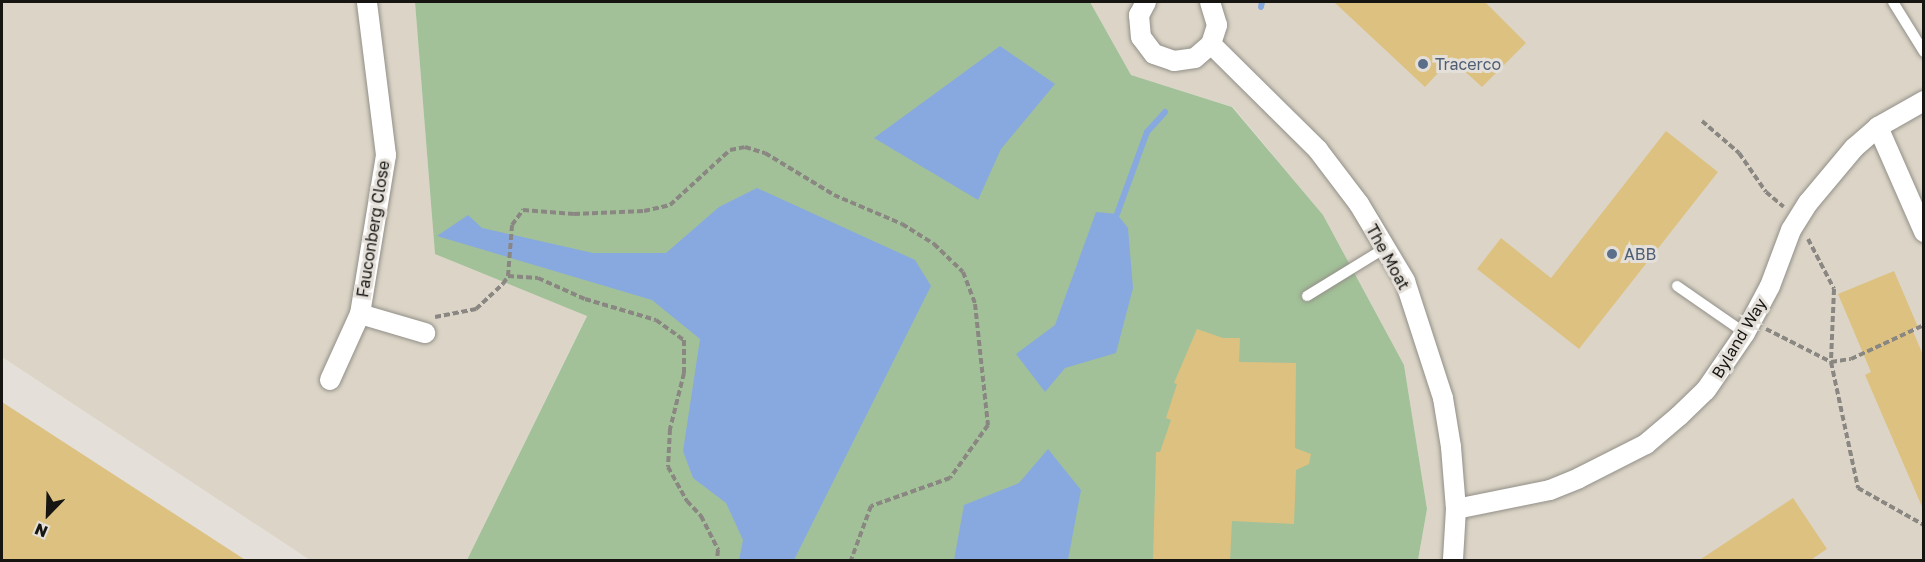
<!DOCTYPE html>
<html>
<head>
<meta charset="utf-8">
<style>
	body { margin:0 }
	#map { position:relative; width:1925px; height:562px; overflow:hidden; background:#e4e0d9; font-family:"Golos Text",sans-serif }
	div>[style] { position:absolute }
	.built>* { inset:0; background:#dcd5c7 }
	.green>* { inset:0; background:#a2c198 }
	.water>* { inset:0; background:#88a9e0 }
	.stream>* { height:6px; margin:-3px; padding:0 3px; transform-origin:3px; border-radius:3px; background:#88a9e0 }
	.building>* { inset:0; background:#ddc181 }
	.path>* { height:4px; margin-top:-2px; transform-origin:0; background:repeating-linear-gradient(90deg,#8a8782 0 6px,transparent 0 9px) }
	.roads { filter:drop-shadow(0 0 2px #928f88) drop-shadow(0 0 2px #928f88) }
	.service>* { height:10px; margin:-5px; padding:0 5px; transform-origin:5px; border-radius:5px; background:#fff }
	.minor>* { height:20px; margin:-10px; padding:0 10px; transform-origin:10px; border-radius:10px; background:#fff }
	.dots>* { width:16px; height:16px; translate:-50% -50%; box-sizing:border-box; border:3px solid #e4e0d9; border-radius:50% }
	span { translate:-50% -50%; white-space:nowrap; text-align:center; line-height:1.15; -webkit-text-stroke:6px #e4e0d9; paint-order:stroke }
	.service-label { font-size:16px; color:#4e5e75 }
	.left { translate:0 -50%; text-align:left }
	.street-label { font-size:16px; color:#161512 }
	.frame { position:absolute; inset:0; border:3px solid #161512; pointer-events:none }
	.north { position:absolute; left:18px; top:484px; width:60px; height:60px; -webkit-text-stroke:4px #e4e0d9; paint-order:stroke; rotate:203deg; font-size:16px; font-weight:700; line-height:24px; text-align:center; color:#161512 }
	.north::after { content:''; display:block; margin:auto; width:21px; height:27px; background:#161512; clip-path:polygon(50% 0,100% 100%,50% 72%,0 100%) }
</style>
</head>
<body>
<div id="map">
	<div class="built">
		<div style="clip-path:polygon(2px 2px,415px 2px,435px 253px,587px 315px,467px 560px,310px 560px,2px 357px)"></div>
		<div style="clip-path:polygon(1090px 2px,1923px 2px,1923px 560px,1418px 560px,1427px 509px,1404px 365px,1323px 215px,1233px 107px,1131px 75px)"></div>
	</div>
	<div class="green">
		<div style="clip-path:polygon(415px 2px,1090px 2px,1131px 75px,1232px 107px,1323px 215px,1404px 365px,1427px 509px,1418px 560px,467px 560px,587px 316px,435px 254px)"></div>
	</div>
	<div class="water">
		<div style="clip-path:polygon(1000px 46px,1055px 84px,1001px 149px,978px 200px,874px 138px)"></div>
		<div style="clip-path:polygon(757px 188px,915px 260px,931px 286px,794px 560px,739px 560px,743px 540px,726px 503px,693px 478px,683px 451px,700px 339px,652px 300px,437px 236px,468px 215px,482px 228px,593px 253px,666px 253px,719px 207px)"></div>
		<div style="clip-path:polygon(1096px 212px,1117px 214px,1128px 228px,1133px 288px,1116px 353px,1065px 368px,1045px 392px,1016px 354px,1055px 325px)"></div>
		<div style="clip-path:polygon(1048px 449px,1081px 490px,1068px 560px,954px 560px,964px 505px,1019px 483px)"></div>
	</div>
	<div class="stream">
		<div style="left:1261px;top:7px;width:5px;rotate:-79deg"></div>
		<div style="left:1117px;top:214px;width:87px;rotate:-69.9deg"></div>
		<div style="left:1147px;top:132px;width:27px;rotate:-48deg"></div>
	</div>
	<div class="building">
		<div style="clip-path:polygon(1334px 2px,1485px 2px,1526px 43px,1482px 87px,1451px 59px,1425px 87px)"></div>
		<div style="clip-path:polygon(1666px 131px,1718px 172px,1579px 349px,1477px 269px,1501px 238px,1551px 278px)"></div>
		<div style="clip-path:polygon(1894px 271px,1918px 327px,1912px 329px,1923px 355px,1923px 509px,1865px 375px,1871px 372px,1838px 294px)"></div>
		<div style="clip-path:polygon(1197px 329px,1223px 338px,1240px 338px,1239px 362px,1296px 363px,1295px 448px,1311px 454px,1309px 464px,1296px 470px,1294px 524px,1232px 521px,1230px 561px,1153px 561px,1156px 452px,1160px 452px,1171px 420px,1166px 418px,1177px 384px,1174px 383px)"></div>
		<div style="clip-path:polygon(2px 402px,247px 561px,2px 561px)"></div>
		<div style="clip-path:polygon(1793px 498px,1827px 549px,1809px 561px,1698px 561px)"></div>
	</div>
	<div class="path">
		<div style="left:1702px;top:121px;width:49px;rotate:40.9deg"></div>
		<div style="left:1739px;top:153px;width:47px;rotate:55.3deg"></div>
		<div style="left:1766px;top:192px;width:23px;rotate:40deg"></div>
		<div style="left:1808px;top:239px;width:56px;rotate:62.5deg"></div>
		<div style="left:1834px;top:289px;width:73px;rotate:92.4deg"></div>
		<div style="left:1831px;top:362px;width:129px;rotate:77.9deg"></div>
		<div style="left:1858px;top:488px;width:76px;rotate:29.3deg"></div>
		<div style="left:508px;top:276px;width:30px;rotate:4deg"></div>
		<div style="left:538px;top:278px;width:51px;rotate:24.1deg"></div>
		<div style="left:585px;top:299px;width:74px;rotate:16.5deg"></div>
		<div style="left:656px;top:320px;width:34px;rotate:36deg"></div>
		<div style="left:684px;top:340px;width:33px;rotate:90deg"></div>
		<div style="left:684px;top:373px;width:58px;rotate:104deg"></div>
		<div style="left:670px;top:429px;width:38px;rotate:93deg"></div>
		<div style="left:668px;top:467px;width:39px;rotate:61deg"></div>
		<div style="left:687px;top:501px;width:21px;rotate:47deg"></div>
		<div style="left:701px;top:516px;width:38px;rotate:63deg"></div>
		<div style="left:718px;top:550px;width:10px;rotate:96deg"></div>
		<div style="left:435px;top:317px;width:42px;rotate:-11deg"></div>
		<div style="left:476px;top:309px;width:37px;rotate:-43deg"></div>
		<div style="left:503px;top:284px;width:9px;rotate:-58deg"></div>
		<div style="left:508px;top:276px;width:51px;rotate:-85.5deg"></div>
		<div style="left:512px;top:225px;width:19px;rotate:-54deg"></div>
		<div style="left:523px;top:210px;width:51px;rotate:4.5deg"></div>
		<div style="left:574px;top:214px;width:70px;rotate:-2.5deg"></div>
		<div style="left:644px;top:211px;width:27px;rotate:-13deg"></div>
		<div style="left:670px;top:205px;width:81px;rotate:-42.5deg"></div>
		<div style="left:730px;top:150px;width:15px;rotate:-11deg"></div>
		<div style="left:745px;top:147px;width:21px;rotate:17deg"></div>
		<div style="left:765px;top:153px;width:81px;rotate:31.3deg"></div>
		<div style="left:834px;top:195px;width:74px;rotate:23.1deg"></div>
		<div style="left:902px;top:224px;width:38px;rotate:32deg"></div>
		<div style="left:934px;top:244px;width:40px;rotate:44deg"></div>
		<div style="left:963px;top:272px;width:34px;rotate:69deg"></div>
		<div style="left:975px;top:304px;width:122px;rotate:83.9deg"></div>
		<div style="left:988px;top:425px;width:65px;rotate:125.6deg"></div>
		<div style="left:950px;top:478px;width:84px;rotate:160.5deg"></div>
		<div style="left:871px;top:506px;width:58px;rotate:110.3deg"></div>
		<div style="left:1766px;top:329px;width:73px;rotate:26.9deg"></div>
		<div style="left:1831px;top:362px;width:20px;rotate:-9deg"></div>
		<div style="left:1851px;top:359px;width:81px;rotate:-25deg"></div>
	</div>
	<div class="roads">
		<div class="service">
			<div style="left:1893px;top:2px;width:59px;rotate:58.2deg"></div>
			<div style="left:1677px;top:286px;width:83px;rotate:34.7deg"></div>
			<div style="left:1307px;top:296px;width:92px;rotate:-31.6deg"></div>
		</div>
		<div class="minor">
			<div style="left:1146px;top:2px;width:15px;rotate:118deg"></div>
			<div style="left:1139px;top:15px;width:22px;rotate:85deg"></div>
			<div style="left:1141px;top:37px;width:21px;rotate:53deg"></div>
			<div style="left:1154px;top:54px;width:21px;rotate:19deg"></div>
			<div style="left:1174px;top:61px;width:21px;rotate:-8deg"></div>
			<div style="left:1195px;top:58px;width:21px;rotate:-41deg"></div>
			<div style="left:1211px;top:44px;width:20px;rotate:-72deg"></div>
			<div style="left:1217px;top:25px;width:24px;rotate:-107deg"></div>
			<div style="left:1211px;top:44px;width:151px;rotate:44.7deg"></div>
			<div style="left:1318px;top:150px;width:68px;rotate:52.8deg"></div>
			<div style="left:1359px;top:204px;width:90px;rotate:59.1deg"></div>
			<div style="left:1405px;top:281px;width:123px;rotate:72deg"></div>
			<div style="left:1443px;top:398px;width:50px;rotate:80.7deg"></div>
			<div style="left:1451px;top:447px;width:62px;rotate:85.4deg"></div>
			<div style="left:1456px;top:509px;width:51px;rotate:93.4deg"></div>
			<div style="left:1878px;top:127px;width:115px;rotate:66.3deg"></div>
			<div style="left:360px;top:314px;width:68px;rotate:16.3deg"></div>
			<div style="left:330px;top:380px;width:72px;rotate:-65.6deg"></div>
			<div style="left:360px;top:314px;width:161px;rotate:-80.7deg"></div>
			<div style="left:386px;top:155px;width:154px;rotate:-97.1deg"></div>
			<div style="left:1456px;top:509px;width:96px;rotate:-11.4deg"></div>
			<div style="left:1550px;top:490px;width:31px;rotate:-22deg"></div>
			<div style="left:1579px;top:478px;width:75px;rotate:-26.9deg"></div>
			<div style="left:1646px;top:444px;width:43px;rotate:-40.3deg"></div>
			<div style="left:1679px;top:416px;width:37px;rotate:-44deg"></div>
			<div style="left:1706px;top:390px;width:69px;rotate:-55.6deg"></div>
			<div style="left:1745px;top:333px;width:53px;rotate:-62deg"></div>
			<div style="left:1770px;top:286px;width:60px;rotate:-69.4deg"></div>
			<div style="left:1791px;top:230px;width:32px;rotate:-58deg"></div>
			<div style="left:1808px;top:203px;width:72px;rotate:-50.1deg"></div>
			<div style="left:1854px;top:148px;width:32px;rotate:-41deg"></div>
			<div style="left:1878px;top:127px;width:53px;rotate:-29.5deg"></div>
		</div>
	</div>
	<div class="dots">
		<div style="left:1423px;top:64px;background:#5c6f8a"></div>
		<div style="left:1612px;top:254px;background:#5c6f8a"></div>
	</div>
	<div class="service-label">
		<span class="left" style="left:1435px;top:64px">Tracerco</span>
		<span class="left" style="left:1624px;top:254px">ABB</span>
	</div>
	<div class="street-label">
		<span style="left:373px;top:229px;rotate:-81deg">Fauconberg Close</span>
		<span style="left:1388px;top:257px;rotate:61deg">The Moat</span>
		<span style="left:1739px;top:338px;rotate:-59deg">Byland Way</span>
	</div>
	<div class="frame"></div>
	<div class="north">N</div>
</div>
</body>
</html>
